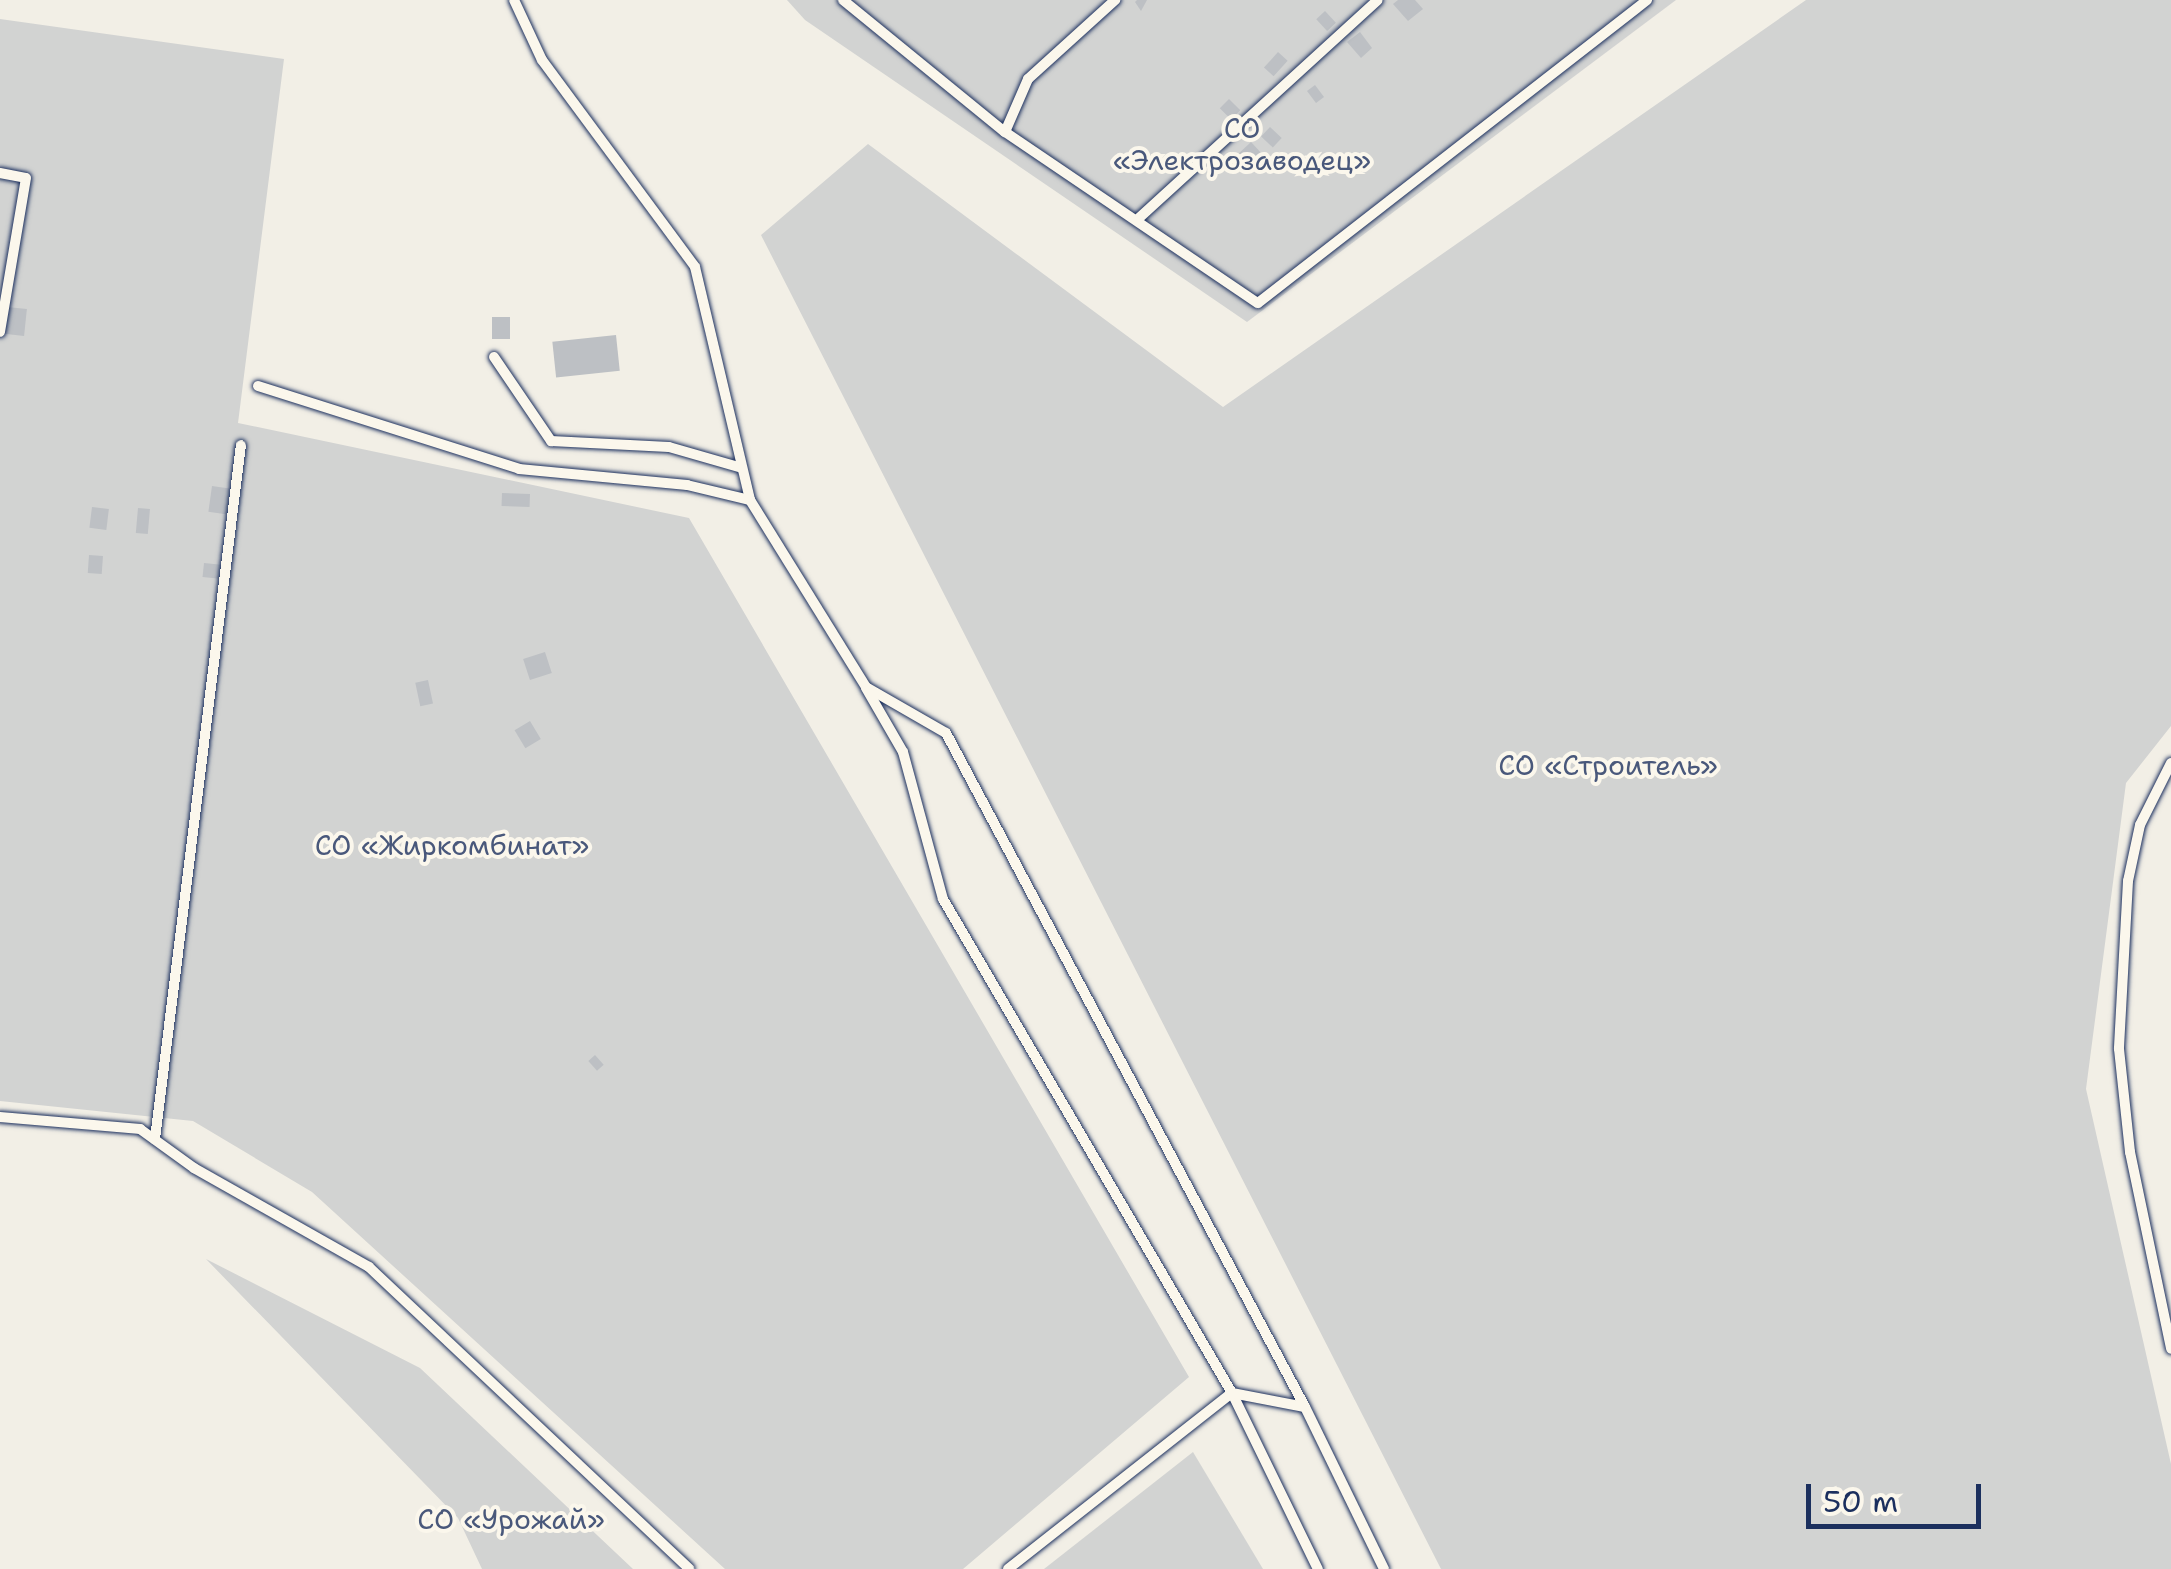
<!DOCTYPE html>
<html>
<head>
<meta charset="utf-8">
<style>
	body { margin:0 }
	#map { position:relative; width:2171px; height:1569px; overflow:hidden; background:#f2efe6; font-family:"Shantell Sans",sans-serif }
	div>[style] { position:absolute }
	.green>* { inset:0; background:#d2d3d2 }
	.building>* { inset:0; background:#bdc0c4; transform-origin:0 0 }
	.roads { filter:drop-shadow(0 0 2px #1b2f5e) drop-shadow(0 0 2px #1b2f5e) }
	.service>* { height:10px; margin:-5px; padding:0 5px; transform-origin:5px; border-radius:5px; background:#fbf7ec }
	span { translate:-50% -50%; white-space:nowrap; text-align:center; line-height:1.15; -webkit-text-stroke:8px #fbf7ec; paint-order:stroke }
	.park-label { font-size:28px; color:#49587b }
	.scale { position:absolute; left:1806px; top:1484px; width:175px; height:45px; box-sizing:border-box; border:5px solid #1b2f5e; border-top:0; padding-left:12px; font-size:30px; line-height:35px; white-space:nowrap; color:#1b2f5e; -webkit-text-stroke:8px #fbf7ec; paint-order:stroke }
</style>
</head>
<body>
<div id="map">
	<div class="green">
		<div style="clip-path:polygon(787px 0,1676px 0,1247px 322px,805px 20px)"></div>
		<div style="clip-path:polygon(1806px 0,2171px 0,2171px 726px,2126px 783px,2086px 1089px,2171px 1464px,2171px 1569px,1441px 1569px,761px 235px,868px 144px,1223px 407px)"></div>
		<div style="clip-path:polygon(0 19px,284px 59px,238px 423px,689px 518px,1189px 1377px,963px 1569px,725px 1569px,312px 1192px,193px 1121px,0 1101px)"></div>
		<div style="clip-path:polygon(206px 1259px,420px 1368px,633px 1569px,482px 1569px,458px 1518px)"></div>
		<div style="clip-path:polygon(1193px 1452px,1263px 1569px,1044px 1569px)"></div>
	</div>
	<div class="building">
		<div style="clip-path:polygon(1147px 0,1141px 11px,1135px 2px,1137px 0)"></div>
		<div style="clip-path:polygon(1398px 0,1415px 0,1423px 9px,1408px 21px,1393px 4px)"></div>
		<div style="left:1325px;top:11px;width:16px;height:12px;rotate:47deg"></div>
		<div style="clip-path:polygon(1360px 32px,1372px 48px,1361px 58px,1347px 42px)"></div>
		<div style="left:1278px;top:52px;width:13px;height:21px;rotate:42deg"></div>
		<div style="left:1315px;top:85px;width:15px;height:10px;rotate:53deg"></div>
		<div style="left:1229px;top:99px;width:16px;height:13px;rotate:45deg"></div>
		<div style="left:1270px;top:127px;width:16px;height:13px;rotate:43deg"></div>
		<div style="left:1251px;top:142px;width:16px;height:18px;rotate:47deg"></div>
		<div style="left:7px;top:307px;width:20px;height:27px;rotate:6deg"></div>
		<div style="left:492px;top:317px;width:18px;height:22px"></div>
		<div style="left:616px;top:335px;width:36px;height:64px;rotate:84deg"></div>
		<div style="left:212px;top:486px;width:21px;height:26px;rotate:8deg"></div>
		<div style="left:502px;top:493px;width:28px;height:13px;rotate:2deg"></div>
		<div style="left:92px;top:507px;width:17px;height:21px;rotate:7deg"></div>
		<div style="left:138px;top:508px;width:12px;height:25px;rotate:5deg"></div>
		<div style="left:89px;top:555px;width:14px;height:18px;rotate:4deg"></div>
		<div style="left:204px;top:563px;width:27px;height:14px;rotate:6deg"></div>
		<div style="left:545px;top:652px;width:22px;height:23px;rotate:72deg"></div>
		<div style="left:428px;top:680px;width:24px;height:13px;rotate:78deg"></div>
		<div style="left:530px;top:721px;width:21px;height:18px;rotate:59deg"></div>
		<div style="left:595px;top:1055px;width:13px;height:9px;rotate:48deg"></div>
	</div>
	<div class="roads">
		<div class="service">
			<div style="left:514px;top:0;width:66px;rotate:65deg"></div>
			<div style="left:542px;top:60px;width:257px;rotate:53.5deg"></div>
			<div style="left:695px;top:267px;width:239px;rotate:76.7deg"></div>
			<div style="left:750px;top:500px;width:220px;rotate:58.2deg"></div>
			<div style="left:866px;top:687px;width:92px;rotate:29.9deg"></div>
			<div style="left:946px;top:733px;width:764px;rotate:61.96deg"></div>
			<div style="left:1305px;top:1407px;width:180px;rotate:64deg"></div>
			<div style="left:843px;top:0;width:209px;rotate:39.2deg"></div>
			<div style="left:1005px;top:132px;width:305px;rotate:34.1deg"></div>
			<div style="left:1258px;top:303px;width:493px;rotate:-37.9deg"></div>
			<div style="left:1005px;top:132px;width:58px;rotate:-66.5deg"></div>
			<div style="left:1028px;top:79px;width:118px;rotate:-42.2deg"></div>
			<div style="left:0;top:173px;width:26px;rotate:11deg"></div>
			<div style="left:26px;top:178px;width:156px;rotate:99.6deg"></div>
			<div style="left:1139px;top:218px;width:323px;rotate:-42.4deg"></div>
			<div style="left:494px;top:357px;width:102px;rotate:55.8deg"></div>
			<div style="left:551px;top:441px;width:118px;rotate:2.9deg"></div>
			<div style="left:669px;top:447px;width:76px;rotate:16deg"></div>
			<div style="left:258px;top:386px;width:274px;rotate:17.6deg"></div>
			<div style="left:519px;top:469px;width:169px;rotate:5.4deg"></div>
			<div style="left:687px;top:485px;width:65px;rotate:13.4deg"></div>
			<div style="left:866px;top:688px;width:74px;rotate:60deg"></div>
			<div style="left:903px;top:752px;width:152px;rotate:74.8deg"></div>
			<div style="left:943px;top:899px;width:572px;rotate:59.67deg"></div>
			<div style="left:1232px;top:1393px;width:196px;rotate:64deg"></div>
			<div style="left:2171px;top:763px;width:69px;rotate:116.6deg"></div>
			<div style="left:2140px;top:825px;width:57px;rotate:102.1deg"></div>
			<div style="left:2128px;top:881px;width:168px;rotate:93.1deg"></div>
			<div style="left:2119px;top:1049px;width:104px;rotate:83.9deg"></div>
			<div style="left:2130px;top:1152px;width:201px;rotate:78.2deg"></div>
			<div style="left:0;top:1117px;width:141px;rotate:4.9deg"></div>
			<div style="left:140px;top:1129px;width:67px;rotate:35.8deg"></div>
			<div style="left:194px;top:1168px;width:201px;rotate:29.5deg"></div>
			<div style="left:369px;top:1267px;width:440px;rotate:43.3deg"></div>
			<div style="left:155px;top:1139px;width:699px;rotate:-82.94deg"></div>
			<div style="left:1008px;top:1569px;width:285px;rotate:-38.2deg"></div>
			<div style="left:1232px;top:1393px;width:74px;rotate:10.9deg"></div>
		</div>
	</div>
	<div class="park-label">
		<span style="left:1242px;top:144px">СО<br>«Электрозаводец»</span>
		<span style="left:1608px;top:765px">СО «Строитель»</span>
		<span style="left:452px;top:845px">СО «Жиркомбинат»</span>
		<span style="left:511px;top:1519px">СО «Урожай»</span>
	</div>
	<div class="scale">50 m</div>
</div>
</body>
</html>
